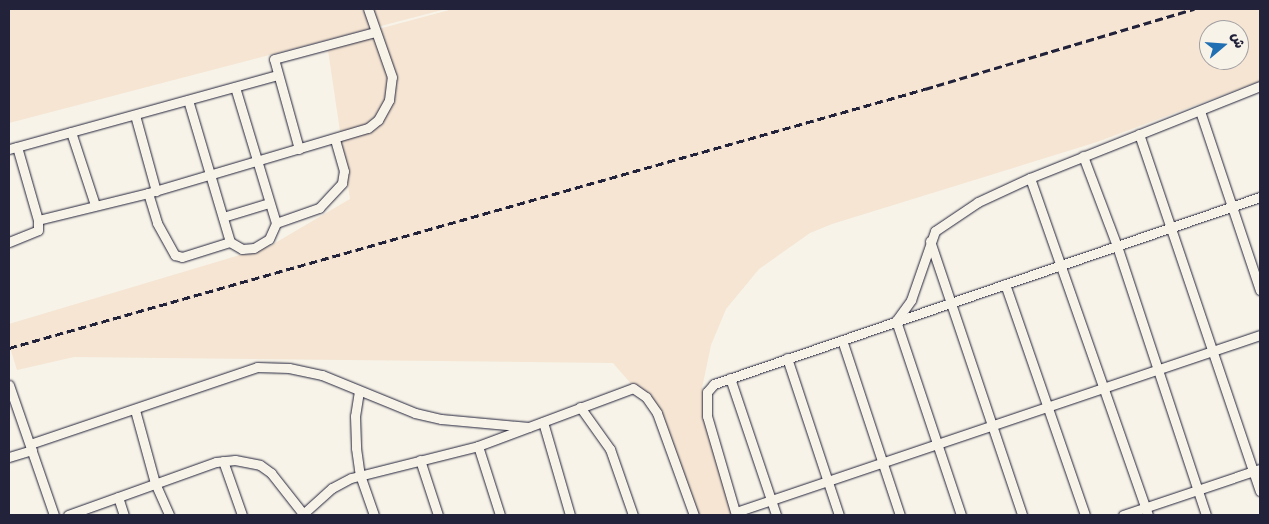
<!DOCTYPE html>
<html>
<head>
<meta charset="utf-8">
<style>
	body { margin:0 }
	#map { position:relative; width:1269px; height:524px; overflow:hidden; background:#f7f3e8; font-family:"Balsamiq Sans","Playpen Sans Arabic",sans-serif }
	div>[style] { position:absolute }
	.built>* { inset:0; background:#f5e5d2 }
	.roads { filter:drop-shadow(0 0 1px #22223b) drop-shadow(0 0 1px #22223b) }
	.street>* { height:9px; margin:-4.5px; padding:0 4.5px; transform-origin:4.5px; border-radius:4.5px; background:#f7f3e8 }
	.rail>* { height:2.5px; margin-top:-1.25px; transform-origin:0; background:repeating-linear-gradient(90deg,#22223b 0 8px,transparent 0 12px) }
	span { translate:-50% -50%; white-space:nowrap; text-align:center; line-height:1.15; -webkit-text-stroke:4px #f7f3e8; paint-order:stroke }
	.frame { position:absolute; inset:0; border:10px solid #22223b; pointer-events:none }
	.north { position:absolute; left:1199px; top:20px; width:50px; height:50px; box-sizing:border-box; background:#f7f3e8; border:1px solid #a29fa3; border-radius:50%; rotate:72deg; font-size:14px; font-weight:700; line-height:20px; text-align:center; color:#22223b }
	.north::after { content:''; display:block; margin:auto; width:18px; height:22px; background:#1f6fb2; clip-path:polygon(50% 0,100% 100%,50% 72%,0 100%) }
</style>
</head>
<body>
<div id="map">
	<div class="built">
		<div style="clip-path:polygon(9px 9px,446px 9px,9px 123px)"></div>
		<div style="clip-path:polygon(evenodd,453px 9px,1260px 9px,1260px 81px,1097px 142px,832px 224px,810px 233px,759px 269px,726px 309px,711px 345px,702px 388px,741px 515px,697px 515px,667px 425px,613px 363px,74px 357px,17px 370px,9px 344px,9px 324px,270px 246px,350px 199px,327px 43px,453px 9px,1209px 30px,1239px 30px,1239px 60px,1209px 60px,1209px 30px)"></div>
	</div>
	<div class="roads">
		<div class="street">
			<div style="left:188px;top:100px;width:148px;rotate:73.5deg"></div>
			<div style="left:1200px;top:111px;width:189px;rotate:71.5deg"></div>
			<div style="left:135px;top:115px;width:79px;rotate:74.6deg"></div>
			<div style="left:71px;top:132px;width:77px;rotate:71.8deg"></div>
			<div style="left:1139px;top:134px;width:377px;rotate:71.3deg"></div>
			<div style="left:9px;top:149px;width:278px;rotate:-15.4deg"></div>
			<div style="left:299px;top:149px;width:93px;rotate:-105.5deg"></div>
			<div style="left:274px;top:59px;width:105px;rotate:-15deg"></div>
			<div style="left:1083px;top:156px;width:96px;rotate:69.3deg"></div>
			<div style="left:1117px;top:246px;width:283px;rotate:71.7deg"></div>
			<div style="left:1030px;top:178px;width:357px;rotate:70.7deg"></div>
			<div style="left:148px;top:193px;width:31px;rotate:73deg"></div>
			<div style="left:157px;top:223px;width:37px;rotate:61deg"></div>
			<div style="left:175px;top:255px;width:7px;rotate:16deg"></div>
			<div style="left:182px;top:257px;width:50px;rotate:-17.4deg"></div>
			<div style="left:230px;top:242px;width:14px;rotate:30deg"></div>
			<div style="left:242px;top:249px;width:12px;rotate:-5deg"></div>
			<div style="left:254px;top:248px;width:17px;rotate:-31deg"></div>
			<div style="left:269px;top:239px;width:17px;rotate:-66deg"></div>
			<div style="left:276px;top:223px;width:142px;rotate:-106.8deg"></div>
			<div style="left:223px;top:217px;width:48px;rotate:-16.9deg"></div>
			<div style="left:38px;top:220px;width:113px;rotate:-13.8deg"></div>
			<div style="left:148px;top:193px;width:229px;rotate:-16.5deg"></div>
			<div style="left:368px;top:128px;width:13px;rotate:-39deg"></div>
			<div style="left:378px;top:120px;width:23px;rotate:-61deg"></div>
			<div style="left:389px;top:100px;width:23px;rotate:-83deg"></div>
			<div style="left:392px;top:77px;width:72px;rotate:-109.4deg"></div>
			<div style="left:276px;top:223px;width:46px;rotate:-19.2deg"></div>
			<div style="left:319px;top:208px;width:34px;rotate:-47deg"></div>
			<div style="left:342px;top:183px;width:12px;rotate:-81deg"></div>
			<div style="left:344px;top:171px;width:33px;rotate:-106deg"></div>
			<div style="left:930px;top:241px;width:289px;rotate:71.4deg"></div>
			<div style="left:9px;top:242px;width:31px;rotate:-22deg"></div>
			<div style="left:38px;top:230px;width:10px;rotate:-90deg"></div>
			<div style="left:38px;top:220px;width:76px;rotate:-106deg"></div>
			<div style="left:1005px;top:284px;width:244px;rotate:70.9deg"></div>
			<div style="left:842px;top:340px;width:184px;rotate:71.7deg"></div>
			<div style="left:787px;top:358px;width:165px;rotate:71.7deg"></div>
			<div style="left:730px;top:378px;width:145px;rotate:71.4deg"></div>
			<div style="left:9px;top:385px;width:138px;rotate:70.9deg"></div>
			<div style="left:359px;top:391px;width:25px;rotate:99deg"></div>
			<div style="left:355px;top:416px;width:32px;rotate:88deg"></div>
			<div style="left:356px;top:448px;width:27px;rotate:82deg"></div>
			<div style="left:360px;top:475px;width:42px;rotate:70.7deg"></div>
			<div style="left:580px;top:407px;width:52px;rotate:54.5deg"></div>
			<div style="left:610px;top:449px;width:70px;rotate:70.8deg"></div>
			<div style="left:135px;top:410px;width:76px;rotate:74.7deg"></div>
			<div style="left:155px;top:483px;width:35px;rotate:66deg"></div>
			<div style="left:543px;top:422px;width:97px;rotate:73.8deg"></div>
			<div style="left:30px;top:444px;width:240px;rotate:-18.7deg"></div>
			<div style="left:257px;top:367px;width:32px;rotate:2deg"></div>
			<div style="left:289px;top:368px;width:34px;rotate:12deg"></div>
			<div style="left:322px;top:375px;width:100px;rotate:22.2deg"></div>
			<div style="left:415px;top:413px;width:27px;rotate:13deg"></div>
			<div style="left:441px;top:419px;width:88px;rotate:5.2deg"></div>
			<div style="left:478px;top:446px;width:72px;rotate:72.3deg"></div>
			<div style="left:9px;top:457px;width:24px;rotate:-17deg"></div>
			<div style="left:420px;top:460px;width:58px;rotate:71.9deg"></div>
			<div style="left:223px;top:461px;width:57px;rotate:70.6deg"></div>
			<div style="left:118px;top:497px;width:19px;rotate:72deg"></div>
			<div style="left:736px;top:512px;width:553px;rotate:-18.66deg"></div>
			<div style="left:303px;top:514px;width:39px;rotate:-42deg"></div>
			<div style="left:332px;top:488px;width:21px;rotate:-28deg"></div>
			<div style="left:351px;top:478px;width:131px;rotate:-14.1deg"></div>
			<div style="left:478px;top:446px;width:165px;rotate:-20.5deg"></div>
			<div style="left:633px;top:388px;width:16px;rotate:35deg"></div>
			<div style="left:646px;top:397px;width:19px;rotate:55deg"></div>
			<div style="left:657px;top:413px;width:109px;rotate:70.1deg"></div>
			<div style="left:68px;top:515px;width:157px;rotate:-19.7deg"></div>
			<div style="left:216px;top:462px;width:19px;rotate:-6deg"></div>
			<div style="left:235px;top:460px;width:25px;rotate:11deg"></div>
			<div style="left:260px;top:465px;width:14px;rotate:36deg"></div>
			<div style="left:271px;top:473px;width:53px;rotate:51.8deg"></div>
			<div style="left:736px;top:515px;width:103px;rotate:-106.3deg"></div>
			<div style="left:707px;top:416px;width:24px;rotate:-90deg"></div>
			<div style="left:707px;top:392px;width:11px;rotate:-49deg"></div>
			<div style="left:714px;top:384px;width:577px;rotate:-18.91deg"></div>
			<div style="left:961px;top:515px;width:205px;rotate:-108.5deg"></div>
			<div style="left:896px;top:321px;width:26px;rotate:-54deg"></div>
			<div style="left:911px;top:300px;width:73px;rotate:-70.8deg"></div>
			<div style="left:935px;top:231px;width:52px;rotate:-34deg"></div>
			<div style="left:978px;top:202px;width:57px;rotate:-24.8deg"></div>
			<div style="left:1030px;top:178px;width:248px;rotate:-21.8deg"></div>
			<div style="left:1123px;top:515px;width:145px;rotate:-18.6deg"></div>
		</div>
	</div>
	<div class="rail">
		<div style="left:9px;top:348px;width:952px;rotate:-15.79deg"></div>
		<div style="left:925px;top:89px;width:281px;rotate:-16.6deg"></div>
	</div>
	<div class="frame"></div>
	<div class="north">ش</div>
</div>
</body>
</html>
